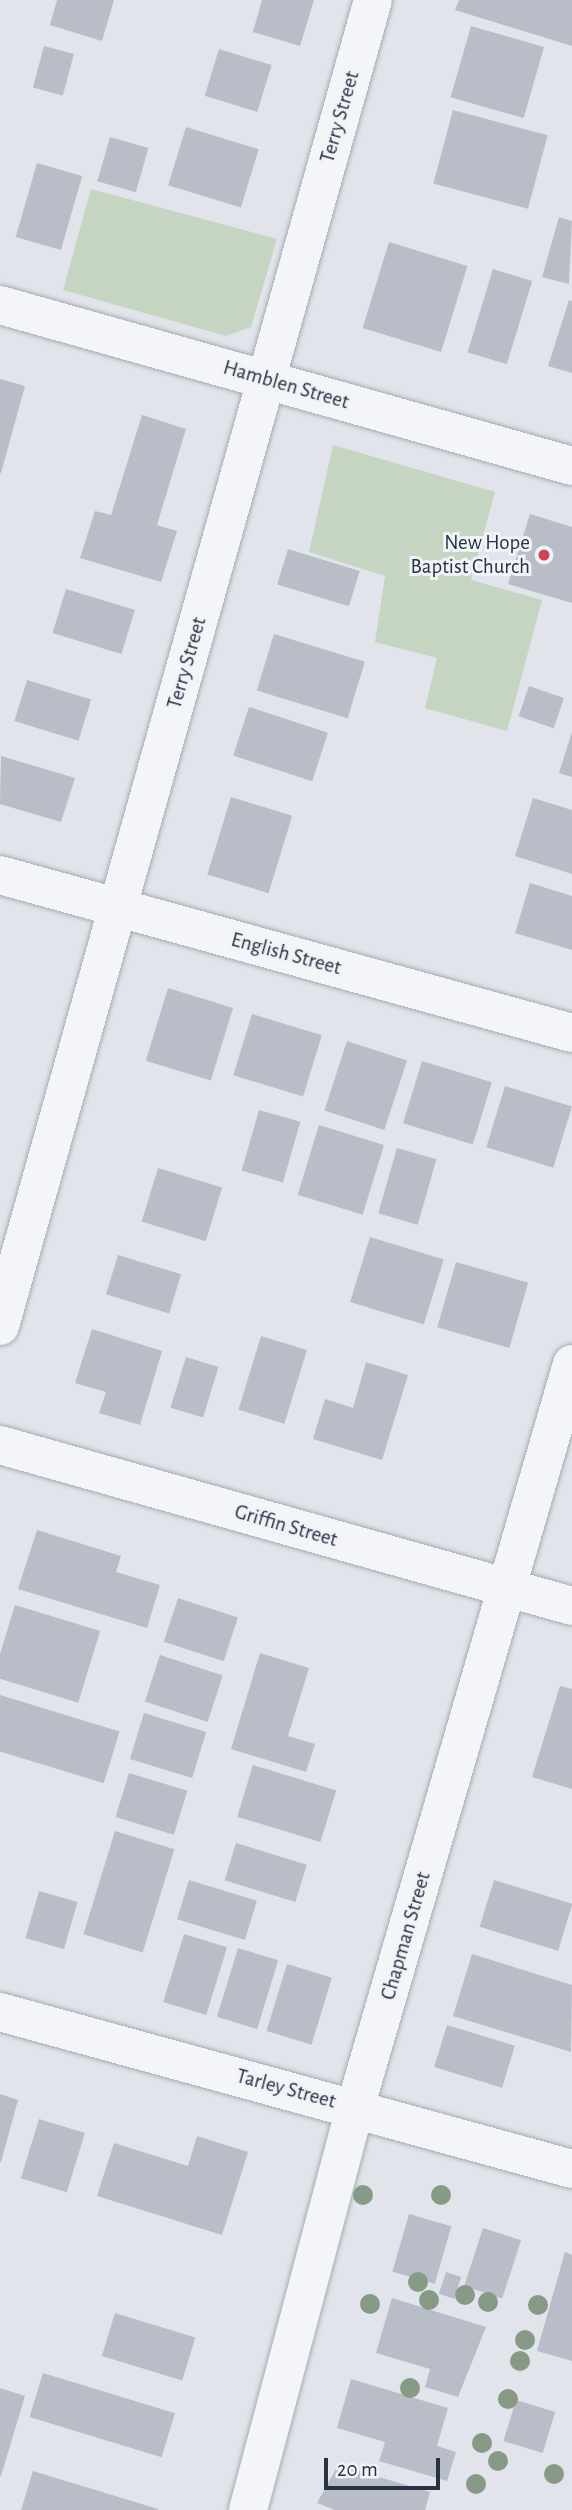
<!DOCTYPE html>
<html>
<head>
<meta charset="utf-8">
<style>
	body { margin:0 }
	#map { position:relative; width:572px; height:2510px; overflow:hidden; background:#e1e4ea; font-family:"Alegreya Sans",sans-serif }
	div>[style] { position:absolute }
	.green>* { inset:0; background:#c6d4c2 }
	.building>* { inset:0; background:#b8bdc7; transform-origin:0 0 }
	.roads { filter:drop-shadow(0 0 2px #a6abb4) drop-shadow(0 0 2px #a6abb4) }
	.minor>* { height:38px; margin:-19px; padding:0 19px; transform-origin:19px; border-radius:19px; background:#f4f5f8 }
	.trees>* { width:20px; height:20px; margin:-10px; border-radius:50%; background:#879a86 }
	.dots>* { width:19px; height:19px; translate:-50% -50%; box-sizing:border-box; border:4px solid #f0f3f7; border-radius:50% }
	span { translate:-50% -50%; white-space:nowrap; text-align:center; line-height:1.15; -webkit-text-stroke:6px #f0f3f7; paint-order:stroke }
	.street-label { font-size:21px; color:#293242 }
	.poi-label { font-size:21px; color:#293242 }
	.right { translate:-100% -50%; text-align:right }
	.scale { position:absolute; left:324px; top:2458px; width:116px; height:32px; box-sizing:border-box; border:4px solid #293242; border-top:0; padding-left:9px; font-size:21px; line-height:24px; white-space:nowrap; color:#293242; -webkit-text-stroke:5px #f0f3f7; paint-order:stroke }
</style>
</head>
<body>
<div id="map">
	<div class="green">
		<div style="clip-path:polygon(91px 189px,277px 239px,251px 327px,226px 336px,63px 290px)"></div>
		<div style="clip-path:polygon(333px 445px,495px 492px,471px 580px,542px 600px,507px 731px,425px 708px,437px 658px,375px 642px,385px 576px,309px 552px)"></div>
	</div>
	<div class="building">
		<div style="clip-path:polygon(57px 0,114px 0,102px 41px,50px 25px)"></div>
		<div style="clip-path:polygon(262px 0,314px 0,300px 46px,253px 32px)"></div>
		<div style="clip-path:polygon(459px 0,572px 0,572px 46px,455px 10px)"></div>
		<div style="left:471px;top:26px;width:76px;height:74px;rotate:16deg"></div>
		<div style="left:44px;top:46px;width:31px;height:43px;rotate:15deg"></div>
		<div style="left:219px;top:49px;width:55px;height:49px;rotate:17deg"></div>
		<div style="left:453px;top:110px;width:98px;height:76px;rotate:15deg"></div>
		<div style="left:186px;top:127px;width:76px;height:61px;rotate:17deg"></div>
		<div style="left:110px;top:137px;width:40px;height:46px;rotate:16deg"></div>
		<div style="left:37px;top:163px;width:47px;height:77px;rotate:16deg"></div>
		<div style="clip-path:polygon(559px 217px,572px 221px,569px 284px,542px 277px)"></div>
		<div style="left:389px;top:242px;width:82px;height:90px;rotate:17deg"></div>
		<div style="left:493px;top:269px;width:41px;height:87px;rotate:17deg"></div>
		<div style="clip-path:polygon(569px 300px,572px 301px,572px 373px,548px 366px)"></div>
		<div style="clip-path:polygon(0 379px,25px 386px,1px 473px,0 473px)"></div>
		<div style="clip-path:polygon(142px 415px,186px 429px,157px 525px,177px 531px,161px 582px,80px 558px,95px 511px,111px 515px)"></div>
		<div style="clip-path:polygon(530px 514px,572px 527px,572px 603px,508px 584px)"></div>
		<div style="left:288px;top:549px;width:75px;height:37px;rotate:17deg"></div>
		<div style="left:66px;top:589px;width:72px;height:46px;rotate:17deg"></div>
		<div style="left:274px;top:634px;width:95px;height:59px;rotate:17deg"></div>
		<div style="left:27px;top:680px;width:67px;height:43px;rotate:17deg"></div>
		<div style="left:529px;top:686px;width:37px;height:32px;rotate:19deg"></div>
		<div style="left:249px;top:707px;width:83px;height:51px;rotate:18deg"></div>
		<div style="clip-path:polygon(572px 732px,572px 777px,559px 773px)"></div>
		<div style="clip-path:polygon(1px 756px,75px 778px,61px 822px,0 804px)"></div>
		<div style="left:231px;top:797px;width:64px;height:81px;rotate:17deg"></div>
		<div style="clip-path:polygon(533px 798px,572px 810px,572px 874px,515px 856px)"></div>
		<div style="clip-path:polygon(530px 883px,572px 896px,572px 950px,515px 933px)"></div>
		<div style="left:168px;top:988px;width:68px;height:76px;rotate:17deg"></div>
		<div style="left:252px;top:1014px;width:73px;height:64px;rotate:17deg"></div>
		<div style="left:347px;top:1041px;width:63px;height:73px;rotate:18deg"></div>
		<div style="left:422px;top:1061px;width:73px;height:65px;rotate:17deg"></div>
		<div style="left:505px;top:1086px;width:70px;height:64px;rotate:17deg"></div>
		<div style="left:259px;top:1110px;width:43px;height:63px;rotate:16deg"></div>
		<div style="left:319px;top:1125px;width:68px;height:73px;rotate:17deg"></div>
		<div style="left:397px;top:1148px;width:41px;height:68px;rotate:16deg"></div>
		<div style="left:158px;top:1168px;width:67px;height:56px;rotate:17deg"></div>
		<div style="left:370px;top:1237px;width:77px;height:68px;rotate:17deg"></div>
		<div style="left:118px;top:1255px;width:66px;height:41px;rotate:17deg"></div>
		<div style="left:456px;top:1262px;width:75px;height:68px;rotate:16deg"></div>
		<div style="clip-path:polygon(92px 1329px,162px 1351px,140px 1425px,99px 1413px,106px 1392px,75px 1383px)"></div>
		<div style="left:261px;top:1336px;width:48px;height:77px;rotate:17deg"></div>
		<div style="left:186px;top:1357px;width:34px;height:53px;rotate:17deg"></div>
		<div style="clip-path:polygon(366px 1362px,408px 1375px,382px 1460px,313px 1439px,325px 1399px,353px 1408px)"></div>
		<div style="clip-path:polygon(37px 1530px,121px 1556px,116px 1572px,160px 1585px,147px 1628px,18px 1589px)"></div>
		<div style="left:178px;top:1598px;width:63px;height:46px;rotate:18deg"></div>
		<div style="left:15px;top:1605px;width:89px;height:75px;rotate:17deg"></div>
		<div style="clip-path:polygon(260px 1653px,309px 1668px,288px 1736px,315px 1744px,306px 1772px,231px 1749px)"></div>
		<div style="left:160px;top:1655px;width:66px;height:49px;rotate:18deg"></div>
		<div style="clip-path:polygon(560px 1686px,572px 1689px,572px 1789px,532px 1777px)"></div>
		<div style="left:0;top:1695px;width:125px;height:54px;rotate:17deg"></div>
		<div style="left:144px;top:1713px;width:65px;height:48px;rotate:17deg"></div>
		<div style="left:253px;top:1765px;width:87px;height:54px;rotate:17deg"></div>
		<div style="left:129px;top:1773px;width:61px;height:46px;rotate:17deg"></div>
		<div style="left:115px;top:1831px;width:62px;height:108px;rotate:17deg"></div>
		<div style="left:236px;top:1843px;width:74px;height:39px;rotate:17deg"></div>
		<div style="left:189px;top:1880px;width:71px;height:41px;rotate:17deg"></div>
		<div style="left:494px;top:1880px;width:82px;height:49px;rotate:17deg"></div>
		<div style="left:39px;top:1891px;width:40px;height:49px;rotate:16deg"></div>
		<div style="left:184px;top:1934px;width:45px;height:71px;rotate:17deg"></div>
		<div style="left:238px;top:1948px;width:42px;height:72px;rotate:17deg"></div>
		<div style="clip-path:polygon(472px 1954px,572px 1985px,571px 2052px,453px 2016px)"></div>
		<div style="left:287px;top:1964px;width:47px;height:70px;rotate:17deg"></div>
		<div style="left:447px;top:2025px;width:71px;height:44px;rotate:17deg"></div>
		<div style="clip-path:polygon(0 2094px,18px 2100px,1px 2162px,0 2162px)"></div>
		<div style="left:39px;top:2119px;width:48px;height:62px;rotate:17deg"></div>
		<div style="clip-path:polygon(197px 2136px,248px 2152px,222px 2235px,97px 2196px,114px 2143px,188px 2166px)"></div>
		<div style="left:409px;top:2214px;width:44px;height:60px;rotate:16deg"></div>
		<div style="left:483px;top:2228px;width:40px;height:61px;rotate:18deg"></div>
		<div style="clip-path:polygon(565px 2252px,572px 2255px,572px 2361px,537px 2351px)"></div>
		<div style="left:446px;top:2272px;width:16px;height:23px;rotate:18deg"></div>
		<div style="clip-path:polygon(392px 2298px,486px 2327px,458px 2397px,425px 2387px,430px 2369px,376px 2353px)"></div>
		<div style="left:115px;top:2313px;width:84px;height:45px;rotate:17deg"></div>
		<div style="left:43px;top:2373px;width:138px;height:46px;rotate:17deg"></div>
		<div style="clip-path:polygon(351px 2379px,448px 2408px,437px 2446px,456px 2452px,447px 2481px,379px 2461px,385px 2442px,337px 2428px)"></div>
		<div style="clip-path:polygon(0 2388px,25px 2396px,1px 2476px,0 2476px)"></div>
		<div style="left:516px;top:2400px;width:41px;height:43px;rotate:17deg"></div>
		<div style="clip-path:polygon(338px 2465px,430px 2492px,425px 2510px,335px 2510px,317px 2503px)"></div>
		<div style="clip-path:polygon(33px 2471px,158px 2509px,158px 2510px,21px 2510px)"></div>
	</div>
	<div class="roads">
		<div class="minor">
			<div style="left:0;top:305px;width:594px;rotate:15.72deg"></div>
			<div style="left:0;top:875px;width:593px;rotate:15.44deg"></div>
			<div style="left:0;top:1326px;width:1377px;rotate:-74.29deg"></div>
			<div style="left:0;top:1445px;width:594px;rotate:15.72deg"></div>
			<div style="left:0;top:2012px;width:593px;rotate:15.35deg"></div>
			<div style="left:248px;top:2510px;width:416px;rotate:-75.1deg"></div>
			<div style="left:355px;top:2108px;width:775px;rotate:-73.74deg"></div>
		</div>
	</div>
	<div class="trees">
		<div style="left:363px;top:2195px"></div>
		<div style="left:441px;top:2195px"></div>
		<div style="left:418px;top:2282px"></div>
		<div style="left:465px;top:2295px"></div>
		<div style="left:429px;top:2300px"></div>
		<div style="left:488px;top:2302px"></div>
		<div style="left:370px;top:2304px"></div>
		<div style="left:538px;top:2305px"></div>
		<div style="left:525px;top:2340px"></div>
		<div style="left:520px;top:2361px"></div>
		<div style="left:410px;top:2388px"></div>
		<div style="left:508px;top:2399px"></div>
		<div style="left:482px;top:2443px"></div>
		<div style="left:498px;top:2461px"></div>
		<div style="left:554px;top:2474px"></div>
		<div style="left:476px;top:2484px"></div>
	</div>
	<div class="dots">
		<div style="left:544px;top:555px;background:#d24356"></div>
	</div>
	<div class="street-label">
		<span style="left:340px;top:117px;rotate:-74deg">Terry Street</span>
		<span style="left:286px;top:385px;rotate:16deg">Hamblen Street</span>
		<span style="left:187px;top:663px;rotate:-74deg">Terry Street</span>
		<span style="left:286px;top:954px;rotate:15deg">English Street</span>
		<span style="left:286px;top:1526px;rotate:16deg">Griffin Street</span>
		<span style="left:406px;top:1936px;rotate:-74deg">Chapman Street</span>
		<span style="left:286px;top:2089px;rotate:15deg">Tarley Street</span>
	</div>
	<div class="poi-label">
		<span class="right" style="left:530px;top:555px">New Hope<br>Baptist Church</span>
	</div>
	<div class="scale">20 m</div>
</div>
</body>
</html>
